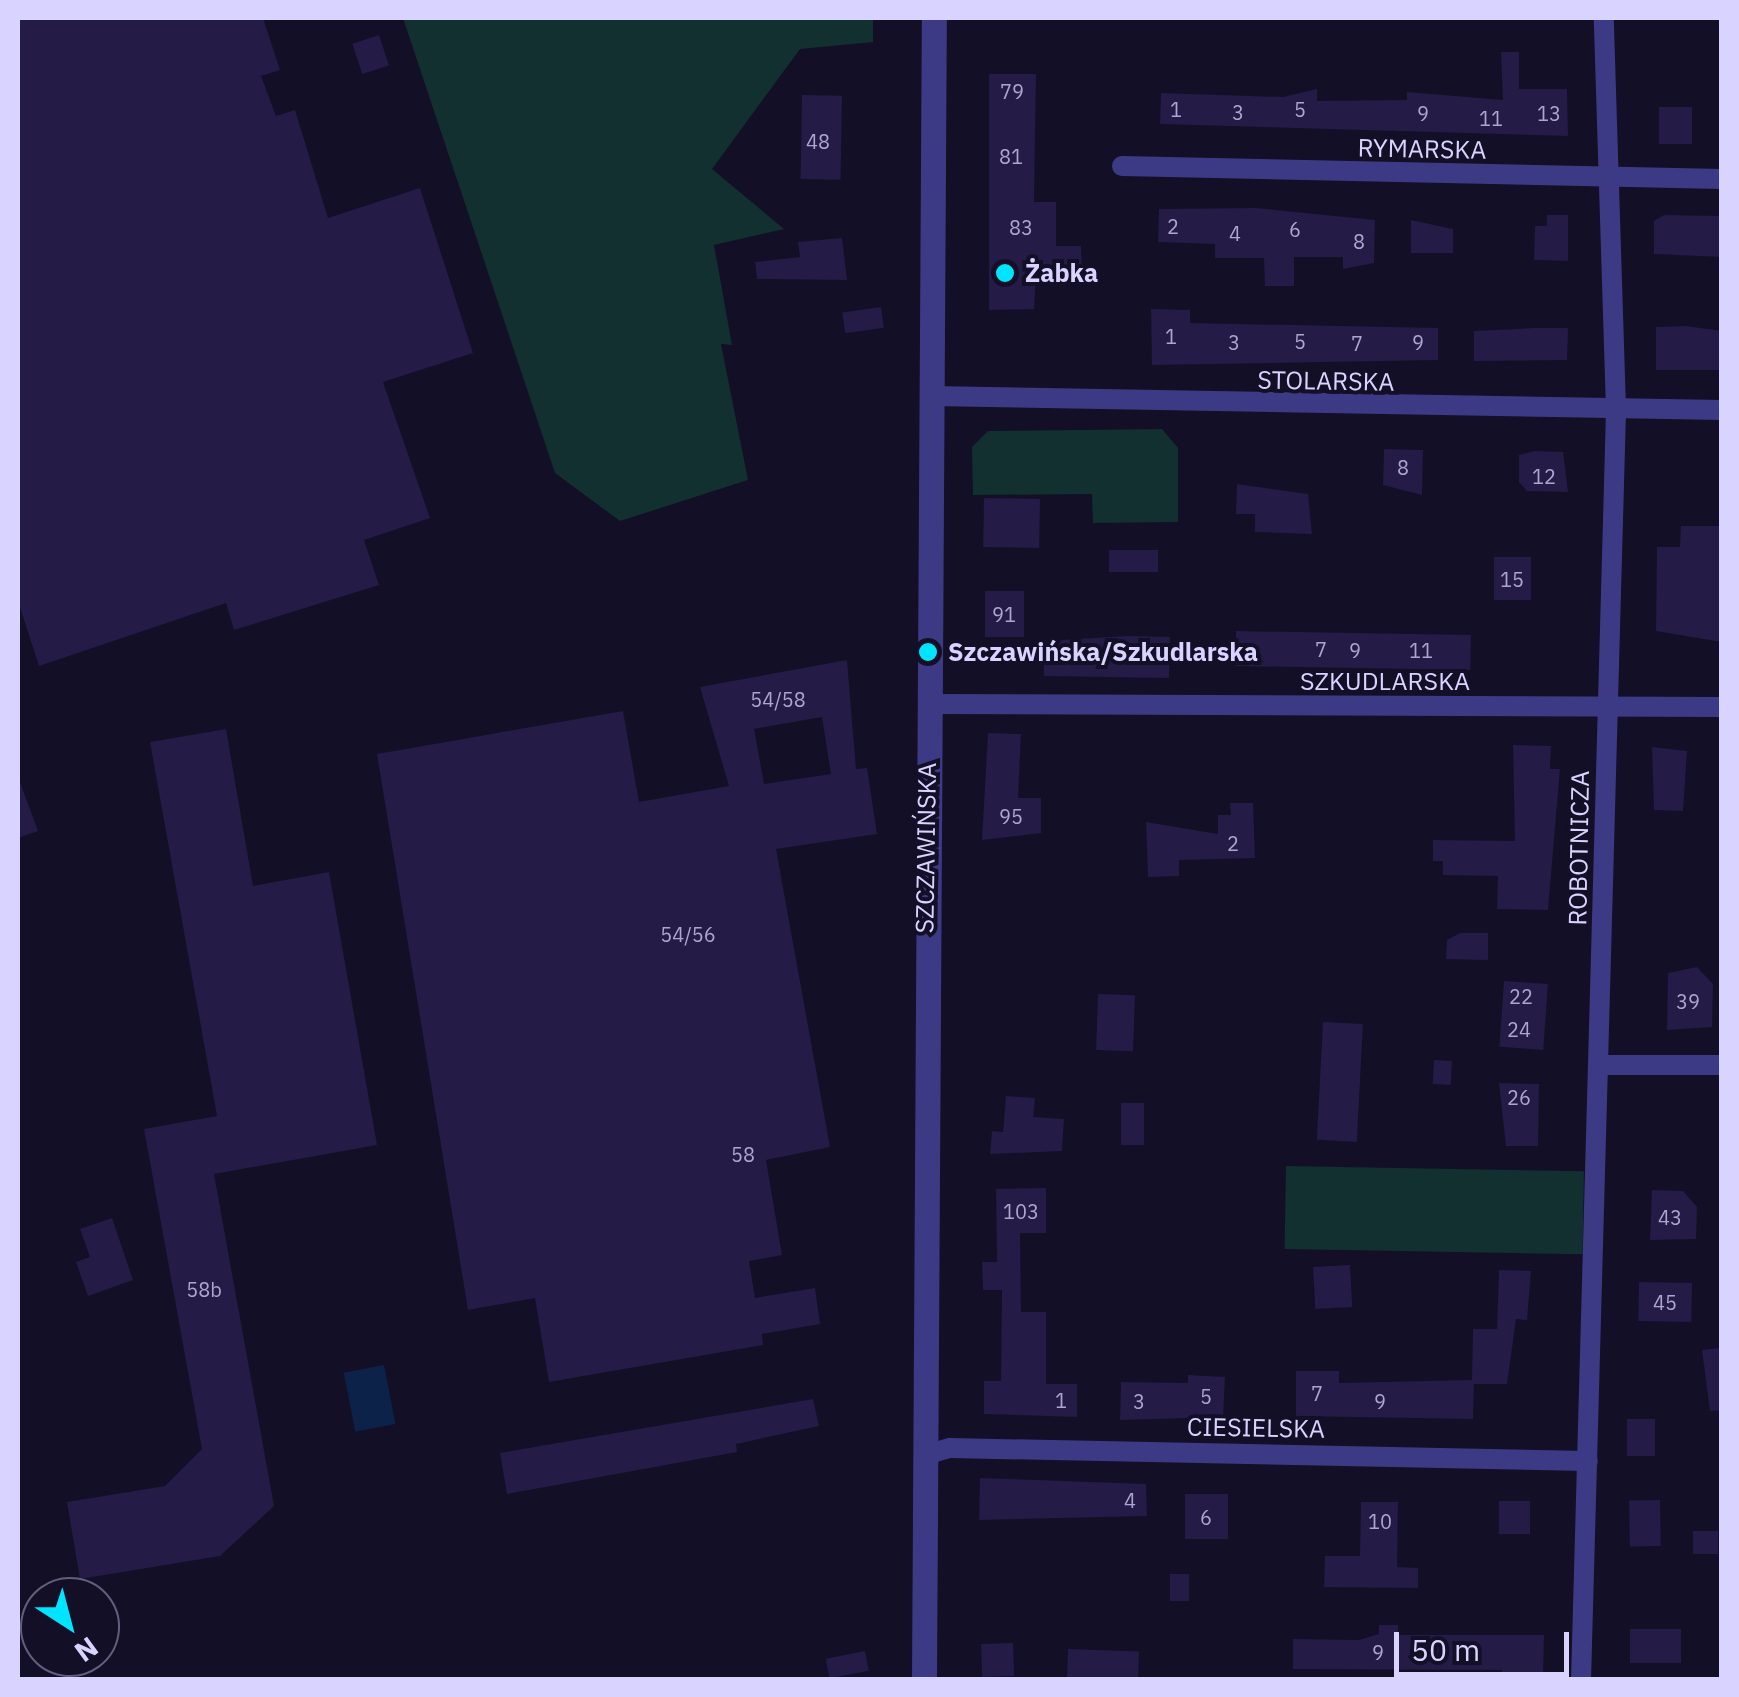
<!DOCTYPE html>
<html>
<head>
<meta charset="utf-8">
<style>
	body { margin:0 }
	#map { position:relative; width:1739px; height:1697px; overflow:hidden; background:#130f26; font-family:"IBM Plex Sans",sans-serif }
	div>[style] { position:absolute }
	.green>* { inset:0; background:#12302f; transform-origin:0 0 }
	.water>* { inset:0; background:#0c2248; transform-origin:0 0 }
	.building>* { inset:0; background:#241b47; transform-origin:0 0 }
	.minor>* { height:20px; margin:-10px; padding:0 10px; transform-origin:10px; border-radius:10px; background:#3d3a85 }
	.tertiary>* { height:25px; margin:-12.5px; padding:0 12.5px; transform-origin:12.5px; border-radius:12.5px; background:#3d3a85 }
	.dots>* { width:28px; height:28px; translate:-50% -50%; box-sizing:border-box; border:5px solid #130f26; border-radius:50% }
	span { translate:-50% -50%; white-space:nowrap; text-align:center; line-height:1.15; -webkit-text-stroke:8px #130f26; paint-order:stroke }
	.number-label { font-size:20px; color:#aca6d1 }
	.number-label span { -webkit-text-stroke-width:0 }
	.street-label { font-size:25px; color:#d9d4ff }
	.poi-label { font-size:25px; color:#d9d4ff; font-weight:700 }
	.left { translate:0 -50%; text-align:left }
	.frame { position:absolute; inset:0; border:20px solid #d9d4ff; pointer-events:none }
	.north { position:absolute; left:20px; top:1577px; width:100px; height:100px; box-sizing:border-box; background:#130f26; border:2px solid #625e7d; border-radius:50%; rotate:144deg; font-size:28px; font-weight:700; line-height:40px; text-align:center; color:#d9d4ff }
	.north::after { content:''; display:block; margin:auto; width:35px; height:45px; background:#00e5ff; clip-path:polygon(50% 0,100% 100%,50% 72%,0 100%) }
	.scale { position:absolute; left:1394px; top:1632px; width:175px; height:45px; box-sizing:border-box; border:5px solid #d9d4ff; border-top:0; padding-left:12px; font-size:30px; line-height:35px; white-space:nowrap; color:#d9d4ff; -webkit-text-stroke:8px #130f26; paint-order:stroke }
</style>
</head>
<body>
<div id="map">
	<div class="green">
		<div style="clip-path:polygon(403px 18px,873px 18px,873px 42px,800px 49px,712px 169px,784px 229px,714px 245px,732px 345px,721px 344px,748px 480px,620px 521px,555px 473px)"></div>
		<div style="clip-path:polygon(1162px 429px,1178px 448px,1178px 522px,1093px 523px,1092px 494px,973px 495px,972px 447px,988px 431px)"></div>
		<div style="left:1286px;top:1166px;width:298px;height:83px;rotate:1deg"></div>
	</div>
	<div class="water">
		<div style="left:384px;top:1365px;width:60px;height:41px;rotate:79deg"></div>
	</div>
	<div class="building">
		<div style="clip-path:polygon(18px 18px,263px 18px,280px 70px,261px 76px,276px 116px,295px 110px,328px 218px,420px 188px,473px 353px,383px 382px,430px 518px,364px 540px,379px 585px,234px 630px,226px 603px,39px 666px,18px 601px)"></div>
		<div style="left:379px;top:35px;width:32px;height:28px;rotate:72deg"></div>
		<div style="clip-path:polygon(1501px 52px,1519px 52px,1519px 89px,1567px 89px,1568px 136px,1160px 124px,1161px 93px,1283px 97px,1317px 89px,1317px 101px,1407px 100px,1407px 92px,1503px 100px)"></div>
		<div style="clip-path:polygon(989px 74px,1036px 74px,1034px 202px,1056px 202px,1056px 246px,1081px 246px,1082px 271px,1036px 272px,1034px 309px,989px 310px)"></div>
		<div style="left:802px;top:95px;width:40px;height:84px;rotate:1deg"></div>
		<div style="left:1659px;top:107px;width:33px;height:37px"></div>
		<div style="clip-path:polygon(1256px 208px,1375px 220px,1374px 263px,1343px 269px,1343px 257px,1294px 257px,1294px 286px,1265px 286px,1264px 258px,1215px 258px,1215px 244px,1158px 242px,1159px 209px)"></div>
		<div style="clip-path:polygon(1547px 215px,1568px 215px,1568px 261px,1534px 260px,1535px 226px,1547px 226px)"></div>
		<div style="clip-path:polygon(1664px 215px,1722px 216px,1722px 257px,1654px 254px,1654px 221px)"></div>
		<div style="clip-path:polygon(1411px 220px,1453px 229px,1453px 253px,1411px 253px)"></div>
		<div style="clip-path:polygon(842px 238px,847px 280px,757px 279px,755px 262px,800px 257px,798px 242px)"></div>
		<div style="left:881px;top:307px;width:21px;height:39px;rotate:82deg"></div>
		<div style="clip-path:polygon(1151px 309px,1190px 310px,1190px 323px,1438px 328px,1438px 360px,1152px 365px)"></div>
		<div style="clip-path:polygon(1686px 326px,1722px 331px,1722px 370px,1656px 370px,1656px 327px)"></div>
		<div style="clip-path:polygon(1534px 328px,1568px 328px,1567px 360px,1474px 361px,1474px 331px)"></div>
		<div style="clip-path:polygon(1384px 449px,1423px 450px,1422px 495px,1383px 485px)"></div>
		<div style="clip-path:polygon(1534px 451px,1563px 452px,1568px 492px,1527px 491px,1519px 482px,1519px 455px)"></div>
		<div style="clip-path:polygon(1237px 484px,1308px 494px,1312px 534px,1255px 532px,1255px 514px,1236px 514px)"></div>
		<div style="left:984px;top:498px;width:56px;height:49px;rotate:1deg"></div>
		<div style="clip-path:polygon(1681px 526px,1722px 526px,1722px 642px,1656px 631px,1657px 547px,1680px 547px)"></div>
		<div style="left:1109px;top:550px;width:49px;height:22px"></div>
		<div style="left:1494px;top:557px;width:37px;height:43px"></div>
		<div style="left:985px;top:591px;width:39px;height:46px"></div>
		<div style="left:1236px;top:631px;width:235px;height:35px;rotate:1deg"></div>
		<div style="clip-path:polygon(1128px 636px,1170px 637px,1169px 678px,1044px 676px,1043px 641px)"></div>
		<div style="clip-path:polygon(evenodd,847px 660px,856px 769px,867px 768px,877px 834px,776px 849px,830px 1147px,766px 1160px,782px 1255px,749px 1261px,755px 1298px,815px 1288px,820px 1324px,762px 1334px,763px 1345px,549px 1382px,535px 1298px,468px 1310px,377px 754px,623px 711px,639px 802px,729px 786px,700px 687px,847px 660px,822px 717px,831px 774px,764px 784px,754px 729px,822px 717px)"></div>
		<div style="clip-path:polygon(226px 729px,253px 886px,329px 872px,377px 1145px,214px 1174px,274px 1506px,220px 1556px,80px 1579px,67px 1502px,165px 1486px,202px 1449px,144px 1129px,217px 1116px,150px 742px)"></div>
		<div style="clip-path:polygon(988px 733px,1021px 734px,1018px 798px,1041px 798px,1041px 833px,982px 840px)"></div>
		<div style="clip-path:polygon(1513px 745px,1551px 746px,1550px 769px,1560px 769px,1548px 910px,1497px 909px,1498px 876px,1443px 875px,1443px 861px,1433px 861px,1433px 840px,1515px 841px)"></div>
		<div style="clip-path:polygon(1652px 747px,1687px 751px,1683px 811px,1654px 810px)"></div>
		<div style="clip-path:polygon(20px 782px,38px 831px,18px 838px,18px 783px)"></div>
		<div style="clip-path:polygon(1230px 803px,1253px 803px,1255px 858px,1179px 860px,1179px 876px,1148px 877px,1146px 822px,1218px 834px,1218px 815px,1231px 815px)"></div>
		<div style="clip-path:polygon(1460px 933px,1488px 933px,1488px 960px,1446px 959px,1447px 940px)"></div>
		<div style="clip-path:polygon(1697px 967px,1713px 984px,1712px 1027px,1667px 1030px,1668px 973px)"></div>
		<div style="left:1504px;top:981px;width:44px;height:66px;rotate:4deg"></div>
		<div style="left:1098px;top:994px;width:37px;height:56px;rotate:2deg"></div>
		<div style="left:1323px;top:1022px;width:40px;height:118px;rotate:3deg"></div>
		<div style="left:1434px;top:1060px;width:18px;height:24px;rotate:3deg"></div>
		<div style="clip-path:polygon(1499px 1083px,1539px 1084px,1538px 1146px,1506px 1146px)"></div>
		<div style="clip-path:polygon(1006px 1096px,1035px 1098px,1033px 1117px,1064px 1119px,1062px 1151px,990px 1154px,992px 1131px,1003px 1132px)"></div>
		<div style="left:1121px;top:1103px;width:23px;height:42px"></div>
		<div style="clip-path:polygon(1046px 1188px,1046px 1233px,1020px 1233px,1021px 1312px,1046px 1312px,1046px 1384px,1077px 1384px,1077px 1417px,984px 1414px,984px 1381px,1001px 1381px,1002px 1290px,983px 1290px,982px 1262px,997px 1262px,996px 1189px)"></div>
		<div style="clip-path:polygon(1652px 1190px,1683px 1191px,1697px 1207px,1696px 1239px,1650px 1240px)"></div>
		<div style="clip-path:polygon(112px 1218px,133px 1280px,88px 1296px,76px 1262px,90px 1257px,80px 1229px)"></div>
		<div style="left:1350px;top:1265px;width:42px;height:37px;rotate:87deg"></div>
		<div style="clip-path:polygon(1499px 1270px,1531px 1271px,1527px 1320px,1516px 1319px,1507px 1384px,1474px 1384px,1473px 1419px,1296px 1416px,1296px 1371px,1339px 1371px,1339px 1383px,1472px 1380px,1473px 1329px,1497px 1329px)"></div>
		<div style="left:1639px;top:1282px;width:53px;height:39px;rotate:1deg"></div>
		<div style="clip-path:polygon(1720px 1348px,1722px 1410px,1710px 1411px,1702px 1350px)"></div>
		<div style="clip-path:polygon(1188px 1375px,1225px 1377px,1223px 1417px,1120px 1420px,1121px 1382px,1188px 1383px)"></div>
		<div style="clip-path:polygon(813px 1399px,819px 1426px,736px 1444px,737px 1452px,507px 1494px,500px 1453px)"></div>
		<div style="left:1627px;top:1419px;width:28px;height:37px"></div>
		<div style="clip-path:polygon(980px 1478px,1146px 1484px,1147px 1516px,979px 1520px)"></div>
		<div style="left:1228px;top:1494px;width:45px;height:43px;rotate:90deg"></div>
		<div style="left:1660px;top:1500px;width:46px;height:31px;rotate:89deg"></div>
		<div style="left:1499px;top:1501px;width:31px;height:33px"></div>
		<div style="clip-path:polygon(1361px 1502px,1398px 1502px,1397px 1567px,1418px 1568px,1418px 1588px,1324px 1587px,1325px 1556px,1360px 1556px)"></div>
		<div style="left:1718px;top:1531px;width:23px;height:25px;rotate:90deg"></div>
		<div style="left:1170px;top:1574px;width:19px;height:27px"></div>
		<div style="clip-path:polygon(1379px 1625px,1398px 1625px,1398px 1635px,1544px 1635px,1543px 1679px,1502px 1678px,1502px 1670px,1293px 1669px,1293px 1639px,1359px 1640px,1379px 1634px)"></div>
		<div style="left:1630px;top:1629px;width:51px;height:34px"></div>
		<div style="left:1013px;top:1643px;width:33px;height:32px;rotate:88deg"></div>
		<div style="left:1068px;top:1649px;width:71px;height:30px;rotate:2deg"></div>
		<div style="left:865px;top:1651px;width:20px;height:40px;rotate:79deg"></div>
	</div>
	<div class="minor">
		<div style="left:1122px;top:166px;width:600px;rotate:1.24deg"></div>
		<div style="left:930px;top:396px;width:792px;rotate:1.01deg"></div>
		<div style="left:928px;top:704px;width:794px;rotate:0.22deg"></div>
		<div style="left:1603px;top:1065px;width:119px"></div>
		<div style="left:925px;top:1455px;width:26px;rotate:-16deg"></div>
		<div style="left:950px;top:1448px;width:638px;rotate:1.17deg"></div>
		<div style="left:1581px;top:1680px;width:1271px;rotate:-88.42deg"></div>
		<div style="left:1616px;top:409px;width:391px;rotate:-91.8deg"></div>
	</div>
	<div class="tertiary">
		<div style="left:924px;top:1680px;width:1662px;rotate:-89.66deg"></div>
	</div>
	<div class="dots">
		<div style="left:1005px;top:273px;background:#00e5ff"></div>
		<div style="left:928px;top:652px;background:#00e5ff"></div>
	</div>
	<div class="number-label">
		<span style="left:1012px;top:91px">79</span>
		<span style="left:1176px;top:109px">1</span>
		<span style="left:1300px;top:109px">5</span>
		<span style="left:1238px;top:112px">3</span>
		<span style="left:1423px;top:113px">9</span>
		<span style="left:1549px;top:113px">13</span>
		<span style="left:1491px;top:118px">11</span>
		<span style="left:818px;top:141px">48</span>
		<span style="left:1011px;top:156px">81</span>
		<span style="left:1173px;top:226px">2</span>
		<span style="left:1021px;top:227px">83</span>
		<span style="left:1295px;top:229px">6</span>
		<span style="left:1235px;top:233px">4</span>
		<span style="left:1359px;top:241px">8</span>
		<span style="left:1171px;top:336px">1</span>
		<span style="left:1300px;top:341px">5</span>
		<span style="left:1234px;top:342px">3</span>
		<span style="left:1418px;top:342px">9</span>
		<span style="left:1357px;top:343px">7</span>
		<span style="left:1403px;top:467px">8</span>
		<span style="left:1544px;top:476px">12</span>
		<span style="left:1512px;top:579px">15</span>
		<span style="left:1004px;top:614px">91</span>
		<span style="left:1321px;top:649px">7</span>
		<span style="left:1355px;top:650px">9</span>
		<span style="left:1421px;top:650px">11</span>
		<span style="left:778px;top:699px">54/58</span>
		<span style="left:1011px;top:816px">95</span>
		<span style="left:1233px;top:843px">2</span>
		<span style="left:688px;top:934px">54/56</span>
		<span style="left:1521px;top:996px">22</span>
		<span style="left:1688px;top:1001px">39</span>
		<span style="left:1519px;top:1029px">24</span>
		<span style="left:1519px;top:1097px">26</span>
		<span style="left:743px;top:1154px">58</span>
		<span style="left:1021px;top:1211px">103</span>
		<span style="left:1670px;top:1217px">43</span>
		<span style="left:204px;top:1289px">58b</span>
		<span style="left:1665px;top:1302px">45</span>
		<span style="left:1317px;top:1393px">7</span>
		<span style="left:1206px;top:1396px">5</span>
		<span style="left:1061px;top:1400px">1</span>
		<span style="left:1139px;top:1401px">3</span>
		<span style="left:1380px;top:1401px">9</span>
		<span style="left:1130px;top:1500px">4</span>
		<span style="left:1206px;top:1517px">6</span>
		<span style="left:1380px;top:1521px">10</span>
		<span style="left:1378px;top:1652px">9</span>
	</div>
	<div class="street-label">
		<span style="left:1422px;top:149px;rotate:1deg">RYMARSKA</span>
		<span style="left:1326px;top:381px;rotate:1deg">STOLARSKA</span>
		<span style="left:1385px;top:681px">SZKUDLARSKA</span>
		<span style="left:926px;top:848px;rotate:-89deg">SZCZAWIŃSKA</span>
		<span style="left:1579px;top:848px;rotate:-89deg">ROBOTNICZA</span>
		<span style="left:1256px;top:1428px;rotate:1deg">CIESIELSKA</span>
	</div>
	<div class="poi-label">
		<span class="left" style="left:1025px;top:273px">Żabka</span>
		<span class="left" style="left:948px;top:652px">Szczawińska/Szkudlarska</span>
	</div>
	<div class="frame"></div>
	<div class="north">N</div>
	<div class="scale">50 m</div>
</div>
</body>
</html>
